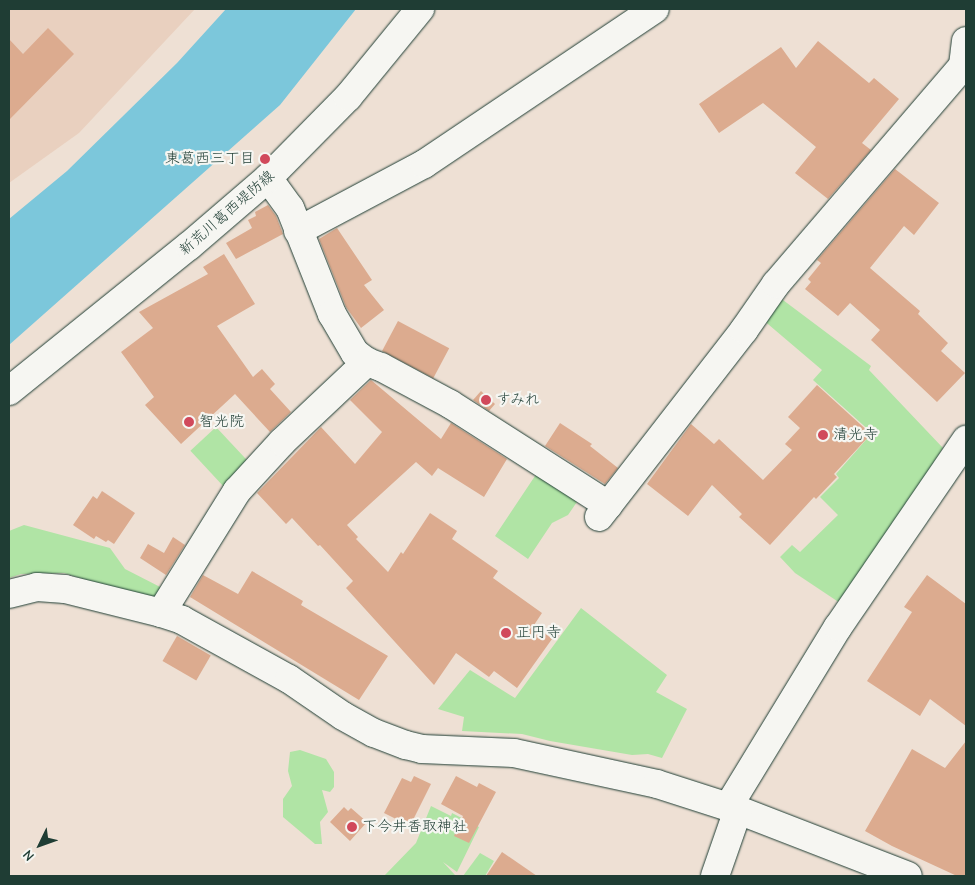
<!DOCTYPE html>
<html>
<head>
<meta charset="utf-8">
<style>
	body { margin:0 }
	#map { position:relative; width:975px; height:885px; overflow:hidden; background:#eee0d4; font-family:"Comic Neue","Klee One",sans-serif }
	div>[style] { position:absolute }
	.built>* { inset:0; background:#e9d0bf }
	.green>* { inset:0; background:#b0e4a5; transform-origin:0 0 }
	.water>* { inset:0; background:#7cc7db }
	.building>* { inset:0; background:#dcab8f; transform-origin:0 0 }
	.roads { filter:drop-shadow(0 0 1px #1f3d34) drop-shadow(0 0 1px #1f3d34) }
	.minor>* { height:28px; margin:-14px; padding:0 14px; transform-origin:14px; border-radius:14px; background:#f6f6f2 }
	.tertiary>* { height:28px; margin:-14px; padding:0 14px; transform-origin:14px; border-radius:14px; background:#f6f6f2 }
	.secondary>* { height:28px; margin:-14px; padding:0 14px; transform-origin:14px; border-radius:14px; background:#f6f6f2 }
	.dots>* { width:14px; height:14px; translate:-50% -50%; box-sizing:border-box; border:2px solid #f6f6f2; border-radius:50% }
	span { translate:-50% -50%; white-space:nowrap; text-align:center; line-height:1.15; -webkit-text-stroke:4.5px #f6f6f2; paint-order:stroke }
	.poi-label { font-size:15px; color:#1f3d34 }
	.right { translate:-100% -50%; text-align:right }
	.left { translate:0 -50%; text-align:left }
	.street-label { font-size:15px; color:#1f3d34 }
	.frame { position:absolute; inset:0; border:10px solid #1f3d34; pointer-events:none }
	.north { position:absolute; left:15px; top:820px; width:50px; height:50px; -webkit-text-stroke:4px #f6f6f2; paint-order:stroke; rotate:228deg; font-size:14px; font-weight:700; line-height:20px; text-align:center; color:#1f3d34 }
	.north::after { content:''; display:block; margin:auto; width:18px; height:22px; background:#1f3d34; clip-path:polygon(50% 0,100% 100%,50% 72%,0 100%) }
</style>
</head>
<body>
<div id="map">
	<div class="built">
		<div style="clip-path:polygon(9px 9px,195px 9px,79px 133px,9px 183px)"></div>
	</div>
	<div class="green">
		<div style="clip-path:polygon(779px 297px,871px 366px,869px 370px,943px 448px,843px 605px,795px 573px,780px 557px,792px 545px,800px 552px,838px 515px,820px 497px,839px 478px,836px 474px,872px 433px,813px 380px,822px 370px,762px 319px)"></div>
		<div style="left:216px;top:427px;width:49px;height:35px;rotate:47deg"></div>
		<div style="clip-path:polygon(537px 473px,579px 499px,568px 515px,552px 523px,528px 559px,495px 536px)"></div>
		<div style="clip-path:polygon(24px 525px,110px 548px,125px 569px,168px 591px,158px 603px,64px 573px,21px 574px,9px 578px,9px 531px)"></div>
		<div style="clip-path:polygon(581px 608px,667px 675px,656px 692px,687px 709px,662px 758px,648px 754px,632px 755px,550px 741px,522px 734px,462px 731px,464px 717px,438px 709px,470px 670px,515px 698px)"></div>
		<div style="clip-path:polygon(300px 750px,326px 759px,334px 772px,334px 787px,330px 792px,322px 790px,328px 812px,320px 822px,322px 844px,315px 844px,283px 817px,283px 799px,292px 786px,288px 771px,290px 752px)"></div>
		<div style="clip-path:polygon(431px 806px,451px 816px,452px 813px,479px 827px,457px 872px,443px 862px,455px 875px,460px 876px,384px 876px,416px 843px)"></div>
		<div style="clip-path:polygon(480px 853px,494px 861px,485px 876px,463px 876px)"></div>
	</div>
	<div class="water">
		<div style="clip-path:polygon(226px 9px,356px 9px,280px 105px,9px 345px,9px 219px,67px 171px,177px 63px)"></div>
	</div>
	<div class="building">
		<div style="clip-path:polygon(48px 28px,74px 54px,9px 120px,9px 39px,23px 54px)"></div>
		<div style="clip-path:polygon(818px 41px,869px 83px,874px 78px,899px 99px,862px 143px,871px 150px,828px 199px,795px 173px,816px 147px,763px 103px,719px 133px,699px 104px,781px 47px,796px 68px)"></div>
		<div style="clip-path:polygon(895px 169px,939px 203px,914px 235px,904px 226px,870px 268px,920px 311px,918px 314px,948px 343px,941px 351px,965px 373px,937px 402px,871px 340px,880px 330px,850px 303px,838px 316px,805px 289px,811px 282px,808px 279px,821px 263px,817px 260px)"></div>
		<div style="clip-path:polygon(268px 205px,276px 216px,283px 234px,236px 259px,226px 243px,252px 228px,248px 220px,256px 216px,255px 212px)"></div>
		<div style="clip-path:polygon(337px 228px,372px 280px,364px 285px,384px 310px,361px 328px,346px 307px,319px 239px)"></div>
		<div style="clip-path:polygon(224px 254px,255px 304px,217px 326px,253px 377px,262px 369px,275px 384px,270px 389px,291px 412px,270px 432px,235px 394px,181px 444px,145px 405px,154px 397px,121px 352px,153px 328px,139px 312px,208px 274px,203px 267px)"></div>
		<div style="left:398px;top:321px;width:58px;height:34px;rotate:28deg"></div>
		<div style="clip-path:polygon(371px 380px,441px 439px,451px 423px,507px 459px,484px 497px,438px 468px,432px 476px,416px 462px,347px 525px,358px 537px,356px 539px,388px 572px,401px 552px,403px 554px,430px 513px,457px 531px,452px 539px,498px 571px,493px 578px,542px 613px,534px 625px,552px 639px,517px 688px,494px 671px,489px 677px,456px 653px,434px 685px,346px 588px,353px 581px,320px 545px,318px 546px,292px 518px,286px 524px,257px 493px,321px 427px,355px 464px,382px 432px,350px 400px)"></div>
		<div style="clip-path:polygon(817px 385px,871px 434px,834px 474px,837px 477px,816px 499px,814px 497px,770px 545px,739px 517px,742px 514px,712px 485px,688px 516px,647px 484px,691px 424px,714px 444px,719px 439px,763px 480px,792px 450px,785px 444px,800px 428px,788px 417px)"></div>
		<div style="clip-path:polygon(481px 391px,495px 404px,489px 411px,473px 400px)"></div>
		<div style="clip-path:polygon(560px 423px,592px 444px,590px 446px,618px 468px,605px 484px,545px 446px)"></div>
		<div style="clip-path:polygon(102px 491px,135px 513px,114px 544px,108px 540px,106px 542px,96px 536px,94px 539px,73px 525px,93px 496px,97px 499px)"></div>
		<div style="clip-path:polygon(173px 537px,185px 545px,166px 575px,140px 558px,148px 544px,164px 553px)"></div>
		<div style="clip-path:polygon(252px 571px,303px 601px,301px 605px,388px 656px,359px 700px,190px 597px,203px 575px,238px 594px)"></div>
		<div style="clip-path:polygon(927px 575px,966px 604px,966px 726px,930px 699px,920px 716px,867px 681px,912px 612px,904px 607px)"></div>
		<div style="left:177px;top:636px;width:39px;height:29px;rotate:30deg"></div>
		<div style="clip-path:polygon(966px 741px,966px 876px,957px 876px,892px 846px,865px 831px,912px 749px,945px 768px)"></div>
		<div style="clip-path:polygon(414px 776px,431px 784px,410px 826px,384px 813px,402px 778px,411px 782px)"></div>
		<div style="clip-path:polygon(456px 776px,477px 787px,479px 783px,496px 792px,469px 843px,454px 836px,463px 816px,441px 804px)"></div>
		<div style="clip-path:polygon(344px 807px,348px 811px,351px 808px,367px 822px,350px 841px,330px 822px)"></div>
		<div style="clip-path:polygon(502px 852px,537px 876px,486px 876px)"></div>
	</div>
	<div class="roads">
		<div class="minor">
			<div style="left:966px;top:41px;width:25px;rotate:97deg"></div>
			<div style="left:963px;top:66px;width:5px;rotate:53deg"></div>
			<div style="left:268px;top:178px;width:37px;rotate:54deg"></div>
			<div style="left:290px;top:208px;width:114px;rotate:68.4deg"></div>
			<div style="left:332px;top:314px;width:45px;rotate:59.5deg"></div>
			<div style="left:355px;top:353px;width:15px;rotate:37deg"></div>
			<div style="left:367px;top:362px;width:15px;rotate:20deg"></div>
			<div style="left:381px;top:367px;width:78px;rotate:28.2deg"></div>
			<div style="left:450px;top:404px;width:188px;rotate:32.6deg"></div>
			<div style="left:298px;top:231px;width:143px;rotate:-28deg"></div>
			<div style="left:424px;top:164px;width:278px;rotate:-33.9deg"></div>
			<div style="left:599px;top:517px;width:237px;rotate:-52.2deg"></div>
			<div style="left:744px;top:330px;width:56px;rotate:-55.2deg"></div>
			<div style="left:776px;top:284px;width:287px;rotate:-49.4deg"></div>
			<div style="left:161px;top:613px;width:144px;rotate:-58.1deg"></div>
			<div style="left:237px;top:491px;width:67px;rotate:-47.4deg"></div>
			<div style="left:282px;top:442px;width:117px;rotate:-43.3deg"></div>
			<div style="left:728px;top:807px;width:211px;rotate:-58.6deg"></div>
			<div style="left:838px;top:627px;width:227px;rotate:-55.6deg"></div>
			<div style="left:715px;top:876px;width:70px;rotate:-70.8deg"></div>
			<div style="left:738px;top:810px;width:182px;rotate:21.2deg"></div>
		</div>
		<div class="tertiary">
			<div style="left:9px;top:594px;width:29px;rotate:-14deg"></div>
			<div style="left:37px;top:587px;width:28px;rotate:4deg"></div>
			<div style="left:65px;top:589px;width:99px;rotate:14deg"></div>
			<div style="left:161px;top:613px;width:22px;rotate:18deg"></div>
			<div style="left:182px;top:620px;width:122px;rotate:28.9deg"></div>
			<div style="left:289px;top:679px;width:65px;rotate:34.4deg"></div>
			<div style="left:343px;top:716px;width:35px;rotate:29deg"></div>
			<div style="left:374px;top:733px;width:34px;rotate:21deg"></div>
			<div style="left:406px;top:745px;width:16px;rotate:14deg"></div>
			<div style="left:422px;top:749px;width:92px;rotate:2.5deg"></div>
			<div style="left:514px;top:753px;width:146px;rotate:12.2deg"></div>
			<div style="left:657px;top:784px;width:85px;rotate:17.8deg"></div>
		</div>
		<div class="secondary">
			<div style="left:9px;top:391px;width:231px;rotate:-38.9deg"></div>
			<div style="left:189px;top:246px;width:104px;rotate:-40.7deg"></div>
			<div style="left:268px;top:178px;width:114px;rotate:-45.4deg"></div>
			<div style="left:348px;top:97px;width:114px;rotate:-50.7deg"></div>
		</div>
	</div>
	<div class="dots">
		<div style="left:265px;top:159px;background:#d1495b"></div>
		<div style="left:486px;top:400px;background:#d1495b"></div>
		<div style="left:189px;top:422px;background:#d1495b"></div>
		<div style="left:823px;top:435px;background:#d1495b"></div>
		<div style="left:506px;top:633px;background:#d1495b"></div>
		<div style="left:352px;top:827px;background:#d1495b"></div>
	</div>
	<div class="poi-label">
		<span class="right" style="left:255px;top:159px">東葛西三丁目</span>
		<span class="left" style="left:496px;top:400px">すみれ</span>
		<span class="left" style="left:199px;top:422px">智光院</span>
		<span class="left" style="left:833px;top:435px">清光寺</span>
		<span class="left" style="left:516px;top:633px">正円寺</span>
		<span class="left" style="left:362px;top:827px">下今井香取神社</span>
	</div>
	<div class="street-label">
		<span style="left:227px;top:213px;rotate:-41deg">新荒川葛西堤防線</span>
	</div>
	<div class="frame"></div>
	<div class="north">N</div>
</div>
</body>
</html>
